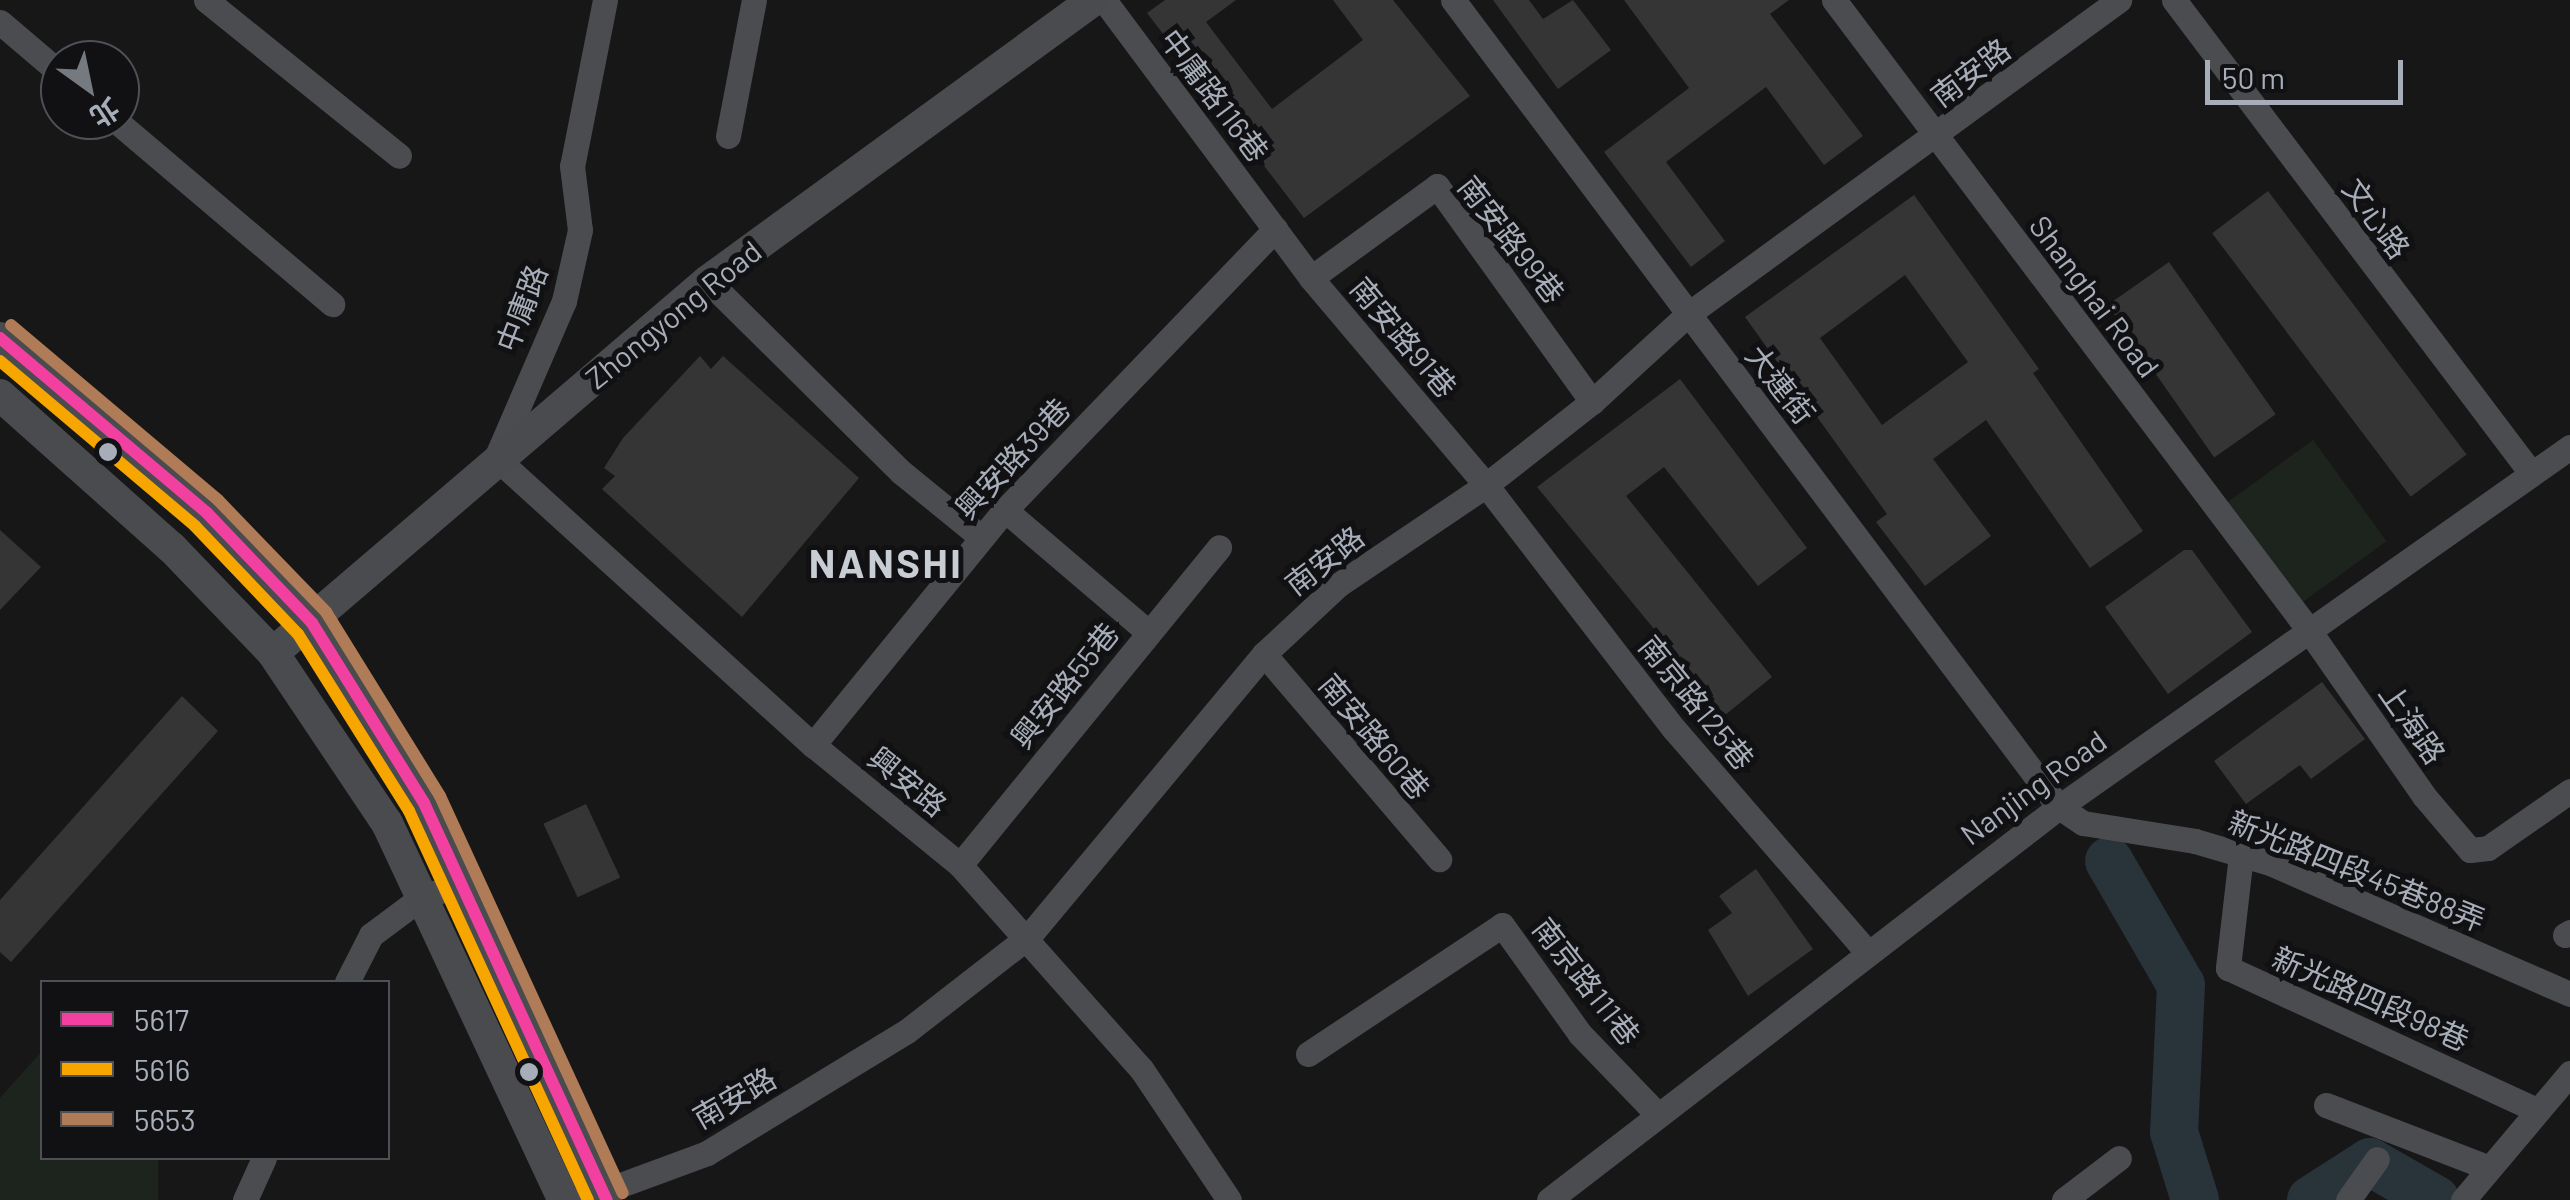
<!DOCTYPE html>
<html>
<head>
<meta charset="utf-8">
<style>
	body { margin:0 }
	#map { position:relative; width:2570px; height:1200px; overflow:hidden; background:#171717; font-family:Barlow,"Noto Sans TC",sans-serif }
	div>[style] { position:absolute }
	.green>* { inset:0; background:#1d241d; transform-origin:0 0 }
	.river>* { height:48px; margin:-24px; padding:0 24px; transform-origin:24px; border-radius:24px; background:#29333a }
	.building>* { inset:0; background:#353536; transform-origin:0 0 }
	.street>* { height:25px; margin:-12.5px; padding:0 12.5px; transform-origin:12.5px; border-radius:12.5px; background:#4b4c50 }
	.secondary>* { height:32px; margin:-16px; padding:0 16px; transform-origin:16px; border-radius:16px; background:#4a4b4e }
	.bus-1>* { height:12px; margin:-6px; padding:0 6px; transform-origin:6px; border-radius:6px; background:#f240a1 }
	.bus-2>* { height:12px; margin:-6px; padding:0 6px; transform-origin:6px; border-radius:6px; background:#f7a600 }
	.bus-3>* { height:12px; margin:-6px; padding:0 6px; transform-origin:6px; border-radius:6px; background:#b07c57 }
	.dots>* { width:28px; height:28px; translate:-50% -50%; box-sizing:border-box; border:5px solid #111113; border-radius:50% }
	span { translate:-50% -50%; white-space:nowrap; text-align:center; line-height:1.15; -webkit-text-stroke:10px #111113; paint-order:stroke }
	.street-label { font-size:30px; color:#a7aeb9 }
	.district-label { font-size:40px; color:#c8cdd4; font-weight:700; letter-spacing:2.5px }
	.legend { position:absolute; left:40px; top:980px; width:350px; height:180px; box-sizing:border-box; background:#111113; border:2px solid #4d5055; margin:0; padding:12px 18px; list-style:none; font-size:30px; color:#a7aeb9 }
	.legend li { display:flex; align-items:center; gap:20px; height:50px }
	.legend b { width:50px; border:2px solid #4d5055 }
	.north { position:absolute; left:40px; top:40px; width:100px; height:100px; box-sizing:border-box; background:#111113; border:2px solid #4d5055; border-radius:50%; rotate:147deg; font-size:28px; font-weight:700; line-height:40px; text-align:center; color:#a7aeb9 }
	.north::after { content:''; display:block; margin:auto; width:35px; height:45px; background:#757980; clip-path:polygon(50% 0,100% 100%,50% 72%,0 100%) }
	.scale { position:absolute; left:2205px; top:60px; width:198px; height:45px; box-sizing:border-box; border:5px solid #a7aeb9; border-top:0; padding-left:12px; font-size:30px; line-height:35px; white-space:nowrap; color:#a7aeb9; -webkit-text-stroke:8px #111113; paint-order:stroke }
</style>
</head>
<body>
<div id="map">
	<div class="green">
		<div style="left:2313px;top:440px;width:125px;height:119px;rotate:54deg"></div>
		<div style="clip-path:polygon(42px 1051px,42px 1158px,158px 1158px,158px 1200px,0 1200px,0 1098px)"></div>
	</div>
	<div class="river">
		<div style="left:2109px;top:861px;width:143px;rotate:59.9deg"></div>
		<div style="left:2181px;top:985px;width:147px;rotate:92.7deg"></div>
		<div style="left:2174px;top:1132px;width:71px;rotate:72.8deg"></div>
		<div style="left:2311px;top:1200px;width:70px;rotate:-32.8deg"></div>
		<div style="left:2370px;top:1162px;width:76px;rotate:29.9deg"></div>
	</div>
	<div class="building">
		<div style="clip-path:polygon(1165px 0,1236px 0,1206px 22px,1272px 109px,1363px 40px,1333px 0,1393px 0,1470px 96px,1304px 218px,1147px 13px)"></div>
		<div style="clip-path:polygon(1493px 0,1529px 0,1543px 19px,1573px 0,1611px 50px,1558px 89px)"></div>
		<div style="clip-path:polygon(1624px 0,1789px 0,1770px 14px,1863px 136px,1824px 165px,1766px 87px,1666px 162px,1725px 241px,1691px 267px,1604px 152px,1689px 88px)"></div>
		<div style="left:2268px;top:191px;width:330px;height:70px;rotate:53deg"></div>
		<div style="clip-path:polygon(evenodd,1914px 195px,2039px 369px,2033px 373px,2143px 531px,2090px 568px,1986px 420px,1933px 459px,1991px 536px,1925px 586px,1876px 522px,1887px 514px,1745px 317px,1914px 195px,1905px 275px,1968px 362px,1882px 425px,1820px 338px,1905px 275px)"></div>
		<div style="left:2169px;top:262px;width:186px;height:75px;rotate:55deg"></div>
		<div style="clip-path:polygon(700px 356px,711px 369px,723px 356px,859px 478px,742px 617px,602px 489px,615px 476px,604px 468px,623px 438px)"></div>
		<div style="clip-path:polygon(1680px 379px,1807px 548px,1758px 586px,1664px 467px,1626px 496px,1772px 677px,1725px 715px,1537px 487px)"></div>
		<div style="clip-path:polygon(0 530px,41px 567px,0 610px)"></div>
		<div style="clip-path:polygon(2184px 550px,2192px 550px,2252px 632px,2168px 694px,2105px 607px)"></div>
		<div style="clip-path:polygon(2322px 682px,2365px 739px,2311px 779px,2300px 765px,2246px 804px,2214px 761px)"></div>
		<div style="clip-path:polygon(182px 696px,218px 731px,11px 962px,0 952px,0 900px)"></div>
		<div style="left:586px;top:804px;width:81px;height:47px;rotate:65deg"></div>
		<div style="clip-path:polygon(1756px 869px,1813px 949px,1748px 996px,1708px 930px,1732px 913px,1719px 896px)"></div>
	</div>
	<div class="street">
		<div style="left:206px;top:0;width:248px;rotate:38.9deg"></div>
		<div style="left:605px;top:0;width:169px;rotate:101.2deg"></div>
		<div style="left:572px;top:166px;width:64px;rotate:82.9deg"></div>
		<div style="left:580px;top:230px;width:73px;rotate:102.7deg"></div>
		<div style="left:564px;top:301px;width:171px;rotate:113.4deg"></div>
		<div style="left:496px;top:458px;width:428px;rotate:42.2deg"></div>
		<div style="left:813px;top:745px;width:190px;rotate:39.2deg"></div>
		<div style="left:960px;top:865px;width:274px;rotate:48.4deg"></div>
		<div style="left:1142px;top:1070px;width:156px;rotate:56.2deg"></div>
		<div style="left:1104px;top:0;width:347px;rotate:53.3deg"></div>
		<div style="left:1311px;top:278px;width:271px;rotate:49.8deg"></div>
		<div style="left:1486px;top:485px;width:308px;rotate:52.4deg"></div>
		<div style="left:1674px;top:729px;width:295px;rotate:49.1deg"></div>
		<div style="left:1453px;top:0;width:1009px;rotate:53.1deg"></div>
		<div style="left:2059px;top:807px;width:29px;rotate:34deg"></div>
		<div style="left:2083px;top:823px;width:113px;rotate:9.1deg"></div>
		<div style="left:2195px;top:841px;width:78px;rotate:16.3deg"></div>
		<div style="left:2270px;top:863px;width:327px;rotate:23.6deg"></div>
		<div style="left:1834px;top:0;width:788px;rotate:53deg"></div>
		<div style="left:2308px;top:629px;width:203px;rotate:55.2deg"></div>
		<div style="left:2424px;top:796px;width:71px;rotate:49.6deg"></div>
		<div style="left:2470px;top:850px;width:18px;rotate:-6deg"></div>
		<div style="left:2488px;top:848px;width:100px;rotate:-34.8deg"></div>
		<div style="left:2174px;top:0;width:593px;rotate:52.96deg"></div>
		<div style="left:0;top:22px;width:79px;rotate:40.4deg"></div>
		<div style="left:115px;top:120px;width:285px;rotate:40.3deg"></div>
		<div style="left:728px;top:136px;width:138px;rotate:-79.2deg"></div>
		<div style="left:1311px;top:278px;width:156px;rotate:-36.1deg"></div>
		<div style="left:1437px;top:186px;width:266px;rotate:54.3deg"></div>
		<div style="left:708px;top:281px;width:272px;rotate:44.7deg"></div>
		<div style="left:901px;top:472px;width:103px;rotate:39.1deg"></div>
		<div style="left:1005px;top:510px;width:188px;rotate:40.5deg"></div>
		<div style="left:1264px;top:654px;width:270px;rotate:49.5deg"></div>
		<div style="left:813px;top:745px;width:303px;rotate:-50.8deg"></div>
		<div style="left:1005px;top:510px;width:390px;rotate:-46.1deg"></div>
		<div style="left:2241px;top:855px;width:114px;rotate:96.6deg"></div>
		<div style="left:2228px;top:968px;width:340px;rotate:24.7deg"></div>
		<div style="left:960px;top:865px;width:410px;rotate:-50.8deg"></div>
		<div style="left:2565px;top:935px;width:6px;rotate:-31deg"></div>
		<div style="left:347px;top:982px;width:53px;rotate:-62.9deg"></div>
		<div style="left:371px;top:935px;width:64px;rotate:-36.7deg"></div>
		<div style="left:422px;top:897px;width:41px;rotate:-18.4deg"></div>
		<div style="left:1308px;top:1054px;width:233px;rotate:-33.6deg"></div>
		<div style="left:1502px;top:925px;width:134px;rotate:54.4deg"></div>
		<div style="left:1580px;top:1034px;width:112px;rotate:46.1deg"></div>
		<div style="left:2326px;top:1105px;width:173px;rotate:21.1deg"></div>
		<div style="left:245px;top:1200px;width:46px;rotate:-65.7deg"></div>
		<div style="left:580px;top:1200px;width:135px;rotate:-20.3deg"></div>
		<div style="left:707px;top:1153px;width:234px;rotate:-31.4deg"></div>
		<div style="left:907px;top:1031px;width:155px;rotate:-37.9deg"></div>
		<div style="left:1029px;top:936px;width:367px;rotate:-50.2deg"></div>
		<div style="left:1264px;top:654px;width:101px;rotate:-43deg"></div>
		<div style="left:1338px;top:585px;width:179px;rotate:-34deg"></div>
		<div style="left:1486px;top:485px;width:135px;rotate:-38.1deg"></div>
		<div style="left:1592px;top:402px;width:129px;rotate:-42.5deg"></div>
		<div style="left:1687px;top:315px;width:535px;rotate:-36.1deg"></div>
		<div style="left:1549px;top:1200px;width:644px;rotate:-37.62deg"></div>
		<div style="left:2059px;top:807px;width:625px;rotate:-35.16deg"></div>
		<div style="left:2064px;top:1200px;width:69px;rotate:-37.4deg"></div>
		<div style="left:2348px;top:1200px;width:50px;rotate:-54.7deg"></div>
		<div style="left:2463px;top:1200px;width:166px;rotate:-49.9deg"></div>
	</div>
	<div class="secondary">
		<div style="left:0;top:338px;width:271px;rotate:40.2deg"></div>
		<div style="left:207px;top:513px;width:152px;rotate:46.3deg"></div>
		<div style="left:312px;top:623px;width:212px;rotate:58.1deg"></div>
		<div style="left:424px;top:803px;width:437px;rotate:65.3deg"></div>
		<div style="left:0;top:395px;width:230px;rotate:41.7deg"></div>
		<div style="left:172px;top:548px;width:146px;rotate:46.1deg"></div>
		<div style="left:273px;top:653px;width:205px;rotate:56.2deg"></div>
		<div style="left:387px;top:823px;width:416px;rotate:64.9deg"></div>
		<div style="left:273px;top:653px;width:572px;rotate:-40.54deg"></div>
		<div style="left:708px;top:281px;width:477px;rotate:-36.1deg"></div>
	</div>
	<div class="bus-1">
		<div style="left:0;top:338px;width:271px;rotate:40.2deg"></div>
		<div style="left:207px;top:513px;width:152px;rotate:46.3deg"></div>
		<div style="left:312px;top:623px;width:212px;rotate:58.1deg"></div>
		<div style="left:424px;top:803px;width:437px;rotate:65.3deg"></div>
	</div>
	<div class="bus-2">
		<div style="left:0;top:361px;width:255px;rotate:40.2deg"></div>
		<div style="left:195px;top:526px;width:149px;rotate:46.4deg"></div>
		<div style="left:298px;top:634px;width:209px;rotate:57.9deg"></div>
		<div style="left:409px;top:811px;width:428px;rotate:65.3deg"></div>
	</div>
	<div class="bus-3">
		<div style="left:11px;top:325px;width:271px;rotate:40.2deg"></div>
		<div style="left:218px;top:500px;width:156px;rotate:46deg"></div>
		<div style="left:326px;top:612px;width:216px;rotate:58.2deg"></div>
		<div style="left:440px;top:796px;width:437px;rotate:65.3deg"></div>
	</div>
	<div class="dots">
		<div style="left:108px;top:452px;background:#a7aeb9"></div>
		<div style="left:529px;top:1072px;background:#a7aeb9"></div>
	</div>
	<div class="street-label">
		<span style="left:1970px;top:72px;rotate:-37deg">南安路</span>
		<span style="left:1215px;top:95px;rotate:53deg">中庸路116巷</span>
		<span style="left:2377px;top:218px;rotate:54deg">文心路</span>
		<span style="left:1512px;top:239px;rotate:52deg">南安路99巷</span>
		<span style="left:2095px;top:296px;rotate:53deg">Shanghai Road</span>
		<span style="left:521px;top:308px;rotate:-69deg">中庸路</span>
		<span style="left:673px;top:314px;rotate:-39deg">Zhongyong Road</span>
		<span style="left:1404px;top:337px;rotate:50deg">南安路91巷</span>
		<span style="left:1781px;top:384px;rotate:52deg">大連街</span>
		<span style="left:1012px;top:458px;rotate:-47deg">興安路39巷</span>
		<span style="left:1324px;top:560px;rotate:-38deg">南安路</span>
		<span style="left:1064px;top:685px;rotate:-51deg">興安路55巷</span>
		<span style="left:1697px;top:702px;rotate:51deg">南京路125巷</span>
		<span style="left:2413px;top:723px;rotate:55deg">上海路</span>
		<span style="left:1375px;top:736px;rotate:50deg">南安路60巷</span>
		<span style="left:908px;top:781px;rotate:39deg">興安路</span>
		<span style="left:2033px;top:787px;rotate:-36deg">Nanjing Road</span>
		<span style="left:2357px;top:870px;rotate:22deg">新光路四段45巷88弄</span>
		<span style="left:1587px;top:981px;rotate:52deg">南京路111巷</span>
		<span style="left:2371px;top:998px;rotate:24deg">新光路四段98巷</span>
		<span style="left:734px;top:1097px;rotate:-30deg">南安路</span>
	</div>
	<div class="district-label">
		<span style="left:886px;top:562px">NANSHI</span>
	</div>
	<ul class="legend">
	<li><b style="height:12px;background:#f240a1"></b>5617</li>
	<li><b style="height:12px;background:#f7a600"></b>5616</li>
	<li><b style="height:12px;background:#b07c57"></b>5653</li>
	</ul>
	<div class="north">北</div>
	<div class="scale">50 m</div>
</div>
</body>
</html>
